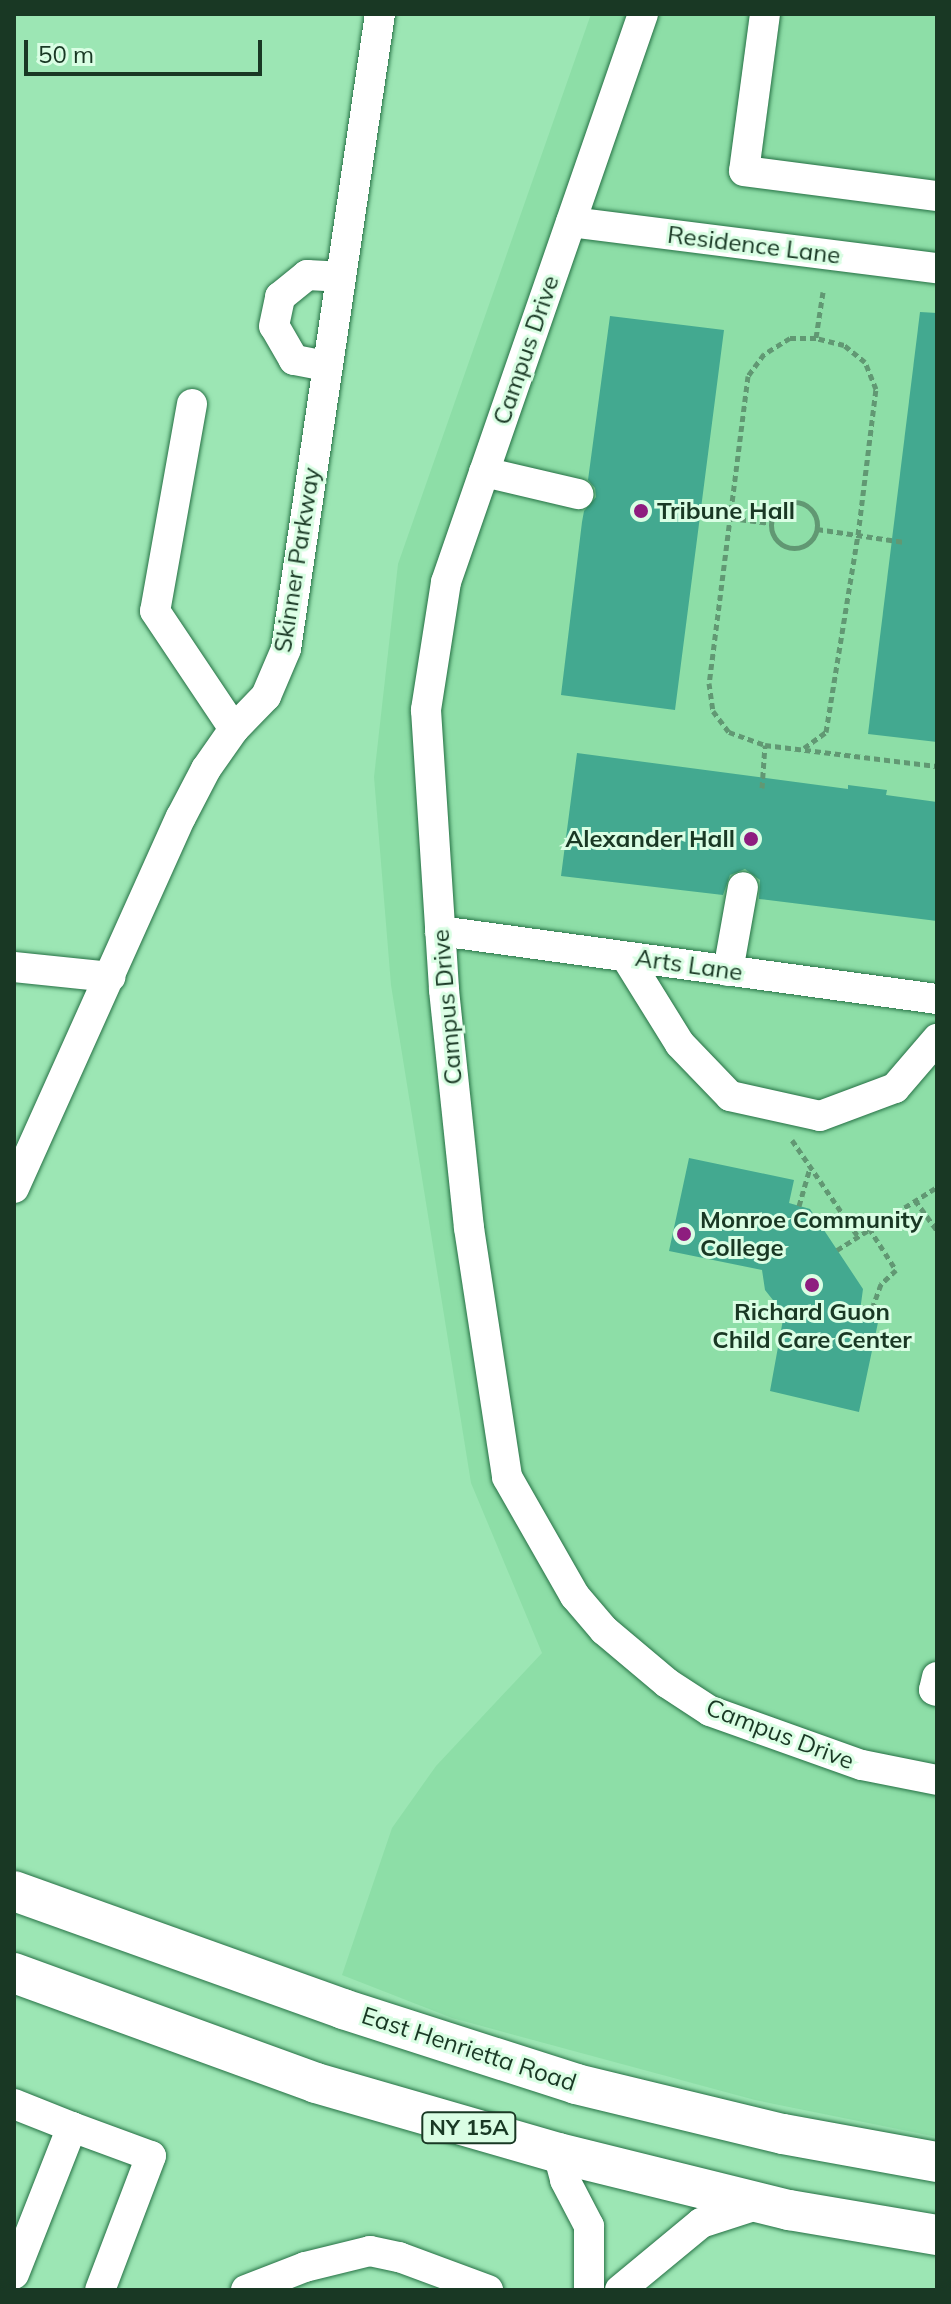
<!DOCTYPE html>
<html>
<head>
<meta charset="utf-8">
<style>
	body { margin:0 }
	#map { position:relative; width:951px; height:2304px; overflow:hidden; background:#9ce6b4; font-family:Mulish,sans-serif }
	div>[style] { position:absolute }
	.built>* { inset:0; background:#8ddea7 }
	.building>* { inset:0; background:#43a990 }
	.path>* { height:5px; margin-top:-2.5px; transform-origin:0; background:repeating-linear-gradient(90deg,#619873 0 6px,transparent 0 10px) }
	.path>.ring { margin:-2.5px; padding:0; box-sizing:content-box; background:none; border:5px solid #619873; border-radius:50% }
	.roads { filter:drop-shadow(0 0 2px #267145) drop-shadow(0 0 2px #267145) }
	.minor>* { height:30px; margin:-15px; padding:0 15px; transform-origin:15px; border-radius:15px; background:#fff }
	.major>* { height:40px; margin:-20px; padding:0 20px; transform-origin:20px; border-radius:20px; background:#fff }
	.dots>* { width:22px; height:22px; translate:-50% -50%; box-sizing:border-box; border:4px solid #dafee4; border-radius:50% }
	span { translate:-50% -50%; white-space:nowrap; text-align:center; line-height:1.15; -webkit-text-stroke:6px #dafee4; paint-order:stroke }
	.shield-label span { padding:2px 6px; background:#dafee4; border:2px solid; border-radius:6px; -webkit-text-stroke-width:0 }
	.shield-label { font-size:22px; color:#193824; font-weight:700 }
	.street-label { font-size:24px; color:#193824 }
	.poi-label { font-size:24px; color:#193824; font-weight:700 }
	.left { translate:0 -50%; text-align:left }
	.right { translate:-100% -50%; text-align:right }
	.frame { position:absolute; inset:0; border:16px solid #193824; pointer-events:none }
	.scale { position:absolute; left:24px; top:40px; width:238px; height:36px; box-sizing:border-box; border:4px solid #193824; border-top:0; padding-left:10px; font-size:24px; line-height:28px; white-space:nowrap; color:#193824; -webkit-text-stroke:6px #dafee4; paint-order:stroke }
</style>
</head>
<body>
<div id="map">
	<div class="built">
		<div style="clip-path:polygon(591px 14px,937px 14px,937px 2137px,755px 2100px,452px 2018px,342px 1975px,392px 1828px,436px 1766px,542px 1653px,471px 1483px,391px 985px,374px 777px,398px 564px)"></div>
	</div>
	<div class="building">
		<div style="clip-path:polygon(920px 312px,937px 313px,937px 742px,868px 734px)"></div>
		<div style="clip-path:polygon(610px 316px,724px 330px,675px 710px,561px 695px,582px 522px,584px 511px,596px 497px,595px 488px,588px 480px)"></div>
		<div style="clip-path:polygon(577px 753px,848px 789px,848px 785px,887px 790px,886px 795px,937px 802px,937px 921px,759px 899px,760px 880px,745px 869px,730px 875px,723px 895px,561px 876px)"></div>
		<div style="clip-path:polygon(689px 1158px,794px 1180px,789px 1203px,810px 1209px,863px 1289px,860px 1311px,880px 1313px,859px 1412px,770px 1391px,784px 1314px,765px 1290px,762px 1270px,669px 1251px)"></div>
	</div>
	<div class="path">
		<div style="left:823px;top:292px;width:47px;rotate:98.7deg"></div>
		<div style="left:816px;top:338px;width:26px;rotate:180deg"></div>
		<div style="left:790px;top:338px;width:31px;rotate:148deg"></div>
		<div style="left:764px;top:354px;width:27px;rotate:126deg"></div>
		<div style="left:748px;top:376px;width:309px;rotate:97.2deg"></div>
		<div style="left:709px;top:683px;width:28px;rotate:82deg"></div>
		<div style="left:713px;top:711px;width:26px;rotate:53deg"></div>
		<div style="left:729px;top:732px;width:38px;rotate:20deg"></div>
		<div style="left:765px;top:745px;width:173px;rotate:7deg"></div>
		<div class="ring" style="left:771px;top:502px;width:41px;height:41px"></div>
		<div style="left:730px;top:518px;width:41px;rotate:7deg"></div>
		<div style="left:817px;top:529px;width:88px;rotate:8.5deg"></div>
		<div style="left:804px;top:748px;width:27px;rotate:-36deg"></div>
		<div style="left:826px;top:732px;width:200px;rotate:-80.8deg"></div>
		<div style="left:858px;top:535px;width:147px;rotate:-83deg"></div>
		<div style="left:876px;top:389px;width:29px;rotate:-112deg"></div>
		<div style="left:865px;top:362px;width:27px;rotate:-141deg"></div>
		<div style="left:844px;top:345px;width:29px;rotate:-166deg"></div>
		<div style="left:762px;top:788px;width:43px;rotate:-86deg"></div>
		<div style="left:792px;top:1140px;width:115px;rotate:55.6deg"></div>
		<div style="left:915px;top:1200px;width:37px;rotate:54deg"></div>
		<div style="left:799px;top:1206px;width:40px;rotate:-74deg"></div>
		<div style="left:869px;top:1228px;width:50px;rotate:57.3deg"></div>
		<div style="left:896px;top:1270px;width:21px;rotate:137deg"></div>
		<div style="left:881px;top:1284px;width:30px;rotate:110deg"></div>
		<div style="left:837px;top:1250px;width:118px;rotate:-32.2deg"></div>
	</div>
	<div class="roads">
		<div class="minor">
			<div style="left:643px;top:14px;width:601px;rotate:109.13deg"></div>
			<div style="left:446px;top:582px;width:130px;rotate:98.9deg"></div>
			<div style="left:426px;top:710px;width:281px;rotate:86.3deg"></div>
			<div style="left:444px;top:990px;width:239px;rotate:84deg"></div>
			<div style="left:469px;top:1228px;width:252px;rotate:81.3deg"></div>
			<div style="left:507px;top:1477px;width:137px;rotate:60.3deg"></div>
			<div style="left:575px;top:1596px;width:45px;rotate:49.5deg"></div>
			<div style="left:604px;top:1630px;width:82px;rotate:40.1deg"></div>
			<div style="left:667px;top:1683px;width:51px;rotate:33.1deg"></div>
			<div style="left:710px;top:1711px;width:161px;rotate:19.6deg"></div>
			<div style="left:862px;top:1765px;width:76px;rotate:11.3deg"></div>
			<div style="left:765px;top:14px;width:158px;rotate:97.6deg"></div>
			<div style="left:744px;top:171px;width:195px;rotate:7.4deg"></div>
			<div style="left:571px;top:222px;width:369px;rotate:7.2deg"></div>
			<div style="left:326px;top:366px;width:33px;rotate:-169deg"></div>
			<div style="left:294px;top:360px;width:39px;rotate:-120deg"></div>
			<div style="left:274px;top:326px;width:30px;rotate:-78deg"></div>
			<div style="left:280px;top:297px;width:35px;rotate:-39deg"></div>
			<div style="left:307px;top:275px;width:33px;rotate:3deg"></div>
			<div style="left:192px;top:404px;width:210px;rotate:100.1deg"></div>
			<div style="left:155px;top:611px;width:142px;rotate:56.2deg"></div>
			<div style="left:484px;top:472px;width:97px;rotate:13.2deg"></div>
			<div style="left:440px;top:931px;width:502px;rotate:7.79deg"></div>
			<div style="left:626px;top:957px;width:102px;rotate:58.2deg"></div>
			<div style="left:680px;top:1044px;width:72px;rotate:46.1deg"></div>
			<div style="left:730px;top:1096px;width:92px;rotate:12.5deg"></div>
			<div style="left:820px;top:1116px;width:80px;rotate:-20.5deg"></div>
			<div style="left:895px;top:1088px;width:65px;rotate:-49.4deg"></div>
			<div style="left:14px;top:967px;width:97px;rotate:5.9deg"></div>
			<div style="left:728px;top:971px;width:85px;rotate:-79.9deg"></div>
			<div style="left:14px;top:1188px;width:407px;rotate:-65.8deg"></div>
			<div style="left:181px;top:817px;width:54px;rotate:-62.5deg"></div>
			<div style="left:206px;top:769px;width:49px;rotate:-55deg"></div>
			<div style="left:234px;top:729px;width:46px;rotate:-45.9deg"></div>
			<div style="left:266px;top:696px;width:51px;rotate:-66.9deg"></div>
			<div style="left:286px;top:649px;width:642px;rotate:-81.58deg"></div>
			<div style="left:937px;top:1677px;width:13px;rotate:103deg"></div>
			<div style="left:934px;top:1690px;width:3px;rotate:18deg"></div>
			<div style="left:14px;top:2104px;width:62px;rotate:21.6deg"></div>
			<div style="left:558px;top:2153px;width:28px;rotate:75deg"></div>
			<div style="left:565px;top:2180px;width:52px;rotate:62.4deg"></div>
			<div style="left:589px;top:2226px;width:64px;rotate:90deg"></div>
			<div style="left:14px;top:2274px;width:158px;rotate:-68.5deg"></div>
			<div style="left:72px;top:2127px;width:84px;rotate:20.2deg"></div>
			<div style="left:151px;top:2156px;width:143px;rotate:110.8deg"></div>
			<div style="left:246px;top:2290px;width:63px;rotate:-21.3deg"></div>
			<div style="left:305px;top:2267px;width:67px;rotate:-13.8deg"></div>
			<div style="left:370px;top:2251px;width:30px;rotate:12deg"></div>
			<div style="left:399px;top:2257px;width:95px;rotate:20.3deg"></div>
			<div style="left:620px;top:2290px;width:105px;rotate:-39.6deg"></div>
			<div style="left:701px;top:2223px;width:65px;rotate:-17.9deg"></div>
		</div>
		<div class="major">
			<div style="left:14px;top:1891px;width:350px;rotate:19.7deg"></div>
			<div style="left:343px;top:2009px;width:245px;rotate:17.8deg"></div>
			<div style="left:576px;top:2084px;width:213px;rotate:13.6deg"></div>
			<div style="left:783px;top:2134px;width:157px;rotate:10.3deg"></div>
			<div style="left:14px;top:1973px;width:321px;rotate:20deg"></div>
			<div style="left:316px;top:2083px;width:252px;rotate:16.1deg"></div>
			<div style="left:558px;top:2153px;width:238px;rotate:13.9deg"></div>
			<div style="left:789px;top:2210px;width:150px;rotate:9.6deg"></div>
		</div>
	</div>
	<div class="dots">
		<div style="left:641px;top:511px;background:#8e1d7f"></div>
		<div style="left:751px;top:839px;background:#8e1d7f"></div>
		<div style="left:684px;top:1234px;background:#8e1d7f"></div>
		<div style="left:812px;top:1285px;background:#8e1d7f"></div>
	</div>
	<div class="shield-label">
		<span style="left:469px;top:2128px">NY 15A</span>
	</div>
	<div class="street-label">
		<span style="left:754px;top:245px;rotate:7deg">Residence Lane</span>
		<span style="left:526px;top:350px;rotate:-71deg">Campus Drive</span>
		<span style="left:297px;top:560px;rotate:-81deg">Skinner Parkway</span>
		<span style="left:689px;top:965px;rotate:8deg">Arts Lane</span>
		<span style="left:447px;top:1007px;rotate:-95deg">Campus Drive</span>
		<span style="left:780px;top:1734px;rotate:21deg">Campus Drive</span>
		<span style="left:469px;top:2049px;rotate:18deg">East Henrietta Road</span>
	</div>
	<div class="poi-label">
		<span class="left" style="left:657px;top:511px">Tribune Hall</span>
		<span class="right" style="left:735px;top:839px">Alexander Hall</span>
		<span class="left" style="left:700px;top:1234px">Monroe Community<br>College</span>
		<span style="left:812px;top:1326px">Richard Guon<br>Child Care Center</span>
	</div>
	<div class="frame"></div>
	<div class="scale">50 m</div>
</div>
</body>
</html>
